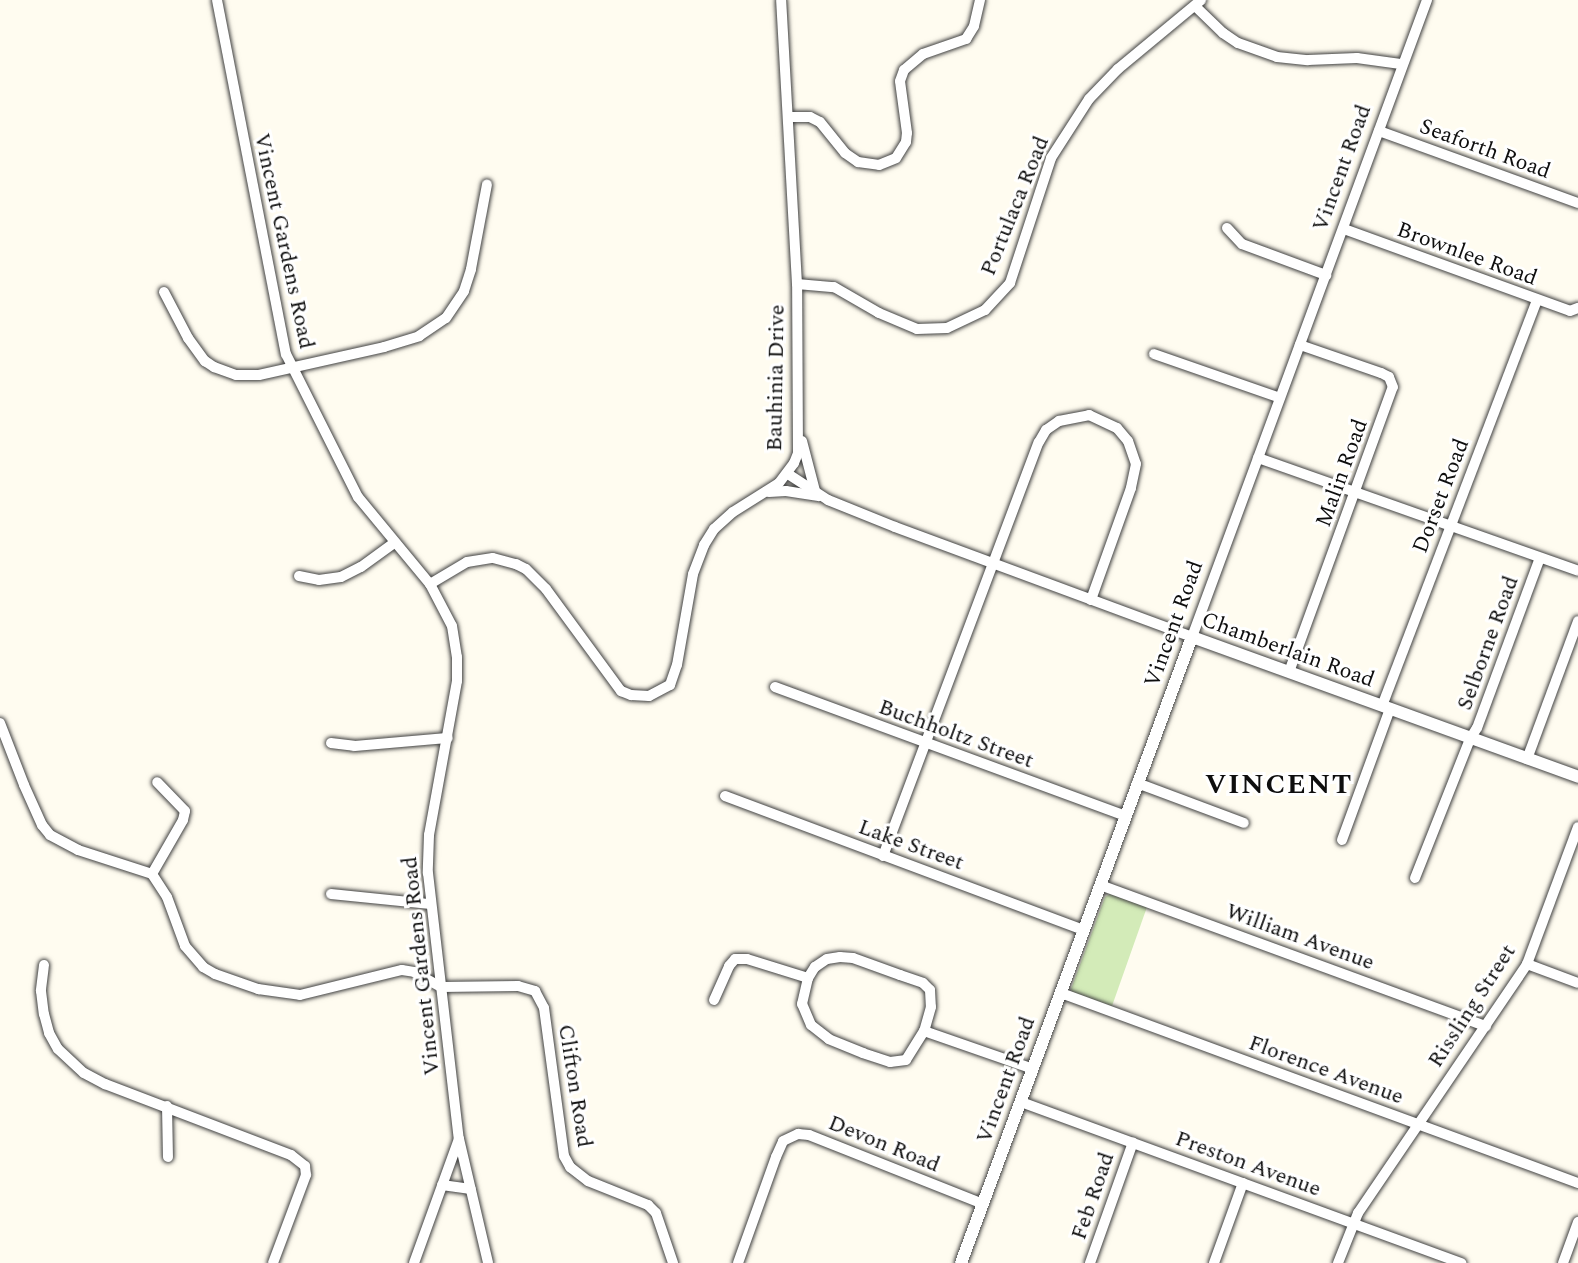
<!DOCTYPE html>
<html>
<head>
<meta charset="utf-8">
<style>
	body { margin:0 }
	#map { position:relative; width:1578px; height:1263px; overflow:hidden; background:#fffcf0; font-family:Spectral,serif }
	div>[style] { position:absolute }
	.green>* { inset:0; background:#d3ebb8 }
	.roads { filter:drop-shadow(0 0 2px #414141) drop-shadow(0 0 2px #414141) }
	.minor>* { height:10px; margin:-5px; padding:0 5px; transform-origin:5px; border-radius:5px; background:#fff }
	.tertiary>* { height:12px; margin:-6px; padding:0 6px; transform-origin:6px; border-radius:6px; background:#fff }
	span { translate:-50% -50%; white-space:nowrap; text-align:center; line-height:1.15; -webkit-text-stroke:6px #fff; paint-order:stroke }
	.street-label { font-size:22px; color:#0e0e0e }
	.district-label { font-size:28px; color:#0e0e0e; font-weight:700; letter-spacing:1.5px }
</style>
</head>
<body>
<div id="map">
	<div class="green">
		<div style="clip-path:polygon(1110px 894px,1147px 907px,1112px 1006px,1072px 992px,1071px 989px,1105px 897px)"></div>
	</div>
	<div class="roads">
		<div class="minor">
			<div style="left:217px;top:0;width:361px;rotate:79deg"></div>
			<div style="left:286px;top:354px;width:160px;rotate:63.3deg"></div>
			<div style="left:358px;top:497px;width:113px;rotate:50.4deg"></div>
			<div style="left:430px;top:584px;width:47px;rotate:62.4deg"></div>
			<div style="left:452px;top:626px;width:31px;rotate:81deg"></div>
			<div style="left:457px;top:657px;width:24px;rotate:90deg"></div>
			<div style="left:457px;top:681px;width:157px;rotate:100.3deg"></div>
			<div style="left:429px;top:835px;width:38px;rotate:92deg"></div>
			<div style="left:428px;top:873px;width:268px;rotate:83.4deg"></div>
			<div style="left:459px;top:1139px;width:127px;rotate:76.8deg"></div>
			<div style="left:1195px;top:6px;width:39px;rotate:44deg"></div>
			<div style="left:1223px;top:33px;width:18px;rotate:34deg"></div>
			<div style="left:1238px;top:43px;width:41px;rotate:19.7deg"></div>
			<div style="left:1277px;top:57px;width:31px;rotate:6deg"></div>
			<div style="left:1308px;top:60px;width:49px;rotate:-2.3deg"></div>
			<div style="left:1357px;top:58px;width:44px;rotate:7.8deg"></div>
			<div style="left:788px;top:117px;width:22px"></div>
			<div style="left:810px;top:117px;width:11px;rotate:27deg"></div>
			<div style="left:820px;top:122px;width:40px;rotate:51deg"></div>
			<div style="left:845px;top:153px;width:16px;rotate:35deg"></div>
			<div style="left:858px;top:162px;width:21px;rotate:8deg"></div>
			<div style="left:879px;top:165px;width:18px;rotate:-22deg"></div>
			<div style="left:896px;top:158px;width:19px;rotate:-58deg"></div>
			<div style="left:906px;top:142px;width:9px;rotate:-84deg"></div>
			<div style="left:907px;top:133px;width:52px;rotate:-97.7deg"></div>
			<div style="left:900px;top:81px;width:12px;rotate:-70deg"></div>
			<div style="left:904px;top:70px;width:25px;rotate:-40deg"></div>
			<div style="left:923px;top:54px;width:46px;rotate:-19.2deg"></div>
			<div style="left:966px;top:39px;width:15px;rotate:-58deg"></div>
			<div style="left:974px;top:26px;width:27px;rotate:-77deg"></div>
			<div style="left:1379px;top:131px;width:212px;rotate:19.9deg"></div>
			<div style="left:1227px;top:228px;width:22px;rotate:47deg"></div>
			<div style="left:1242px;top:244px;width:90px;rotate:20.3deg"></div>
			<div style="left:1344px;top:229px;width:240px;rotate:19.9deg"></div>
			<div style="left:1570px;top:311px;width:9px;rotate:-21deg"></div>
			<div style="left:797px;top:284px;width:37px;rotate:5deg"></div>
			<div style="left:834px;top:287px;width:52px;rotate:30deg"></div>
			<div style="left:879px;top:313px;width:41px;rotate:22.8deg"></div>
			<div style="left:917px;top:329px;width:30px;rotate:-2deg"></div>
			<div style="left:947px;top:328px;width:42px;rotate:-25.3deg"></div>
			<div style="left:985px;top:310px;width:37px;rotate:-47deg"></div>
			<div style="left:1010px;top:283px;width:132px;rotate:-71.8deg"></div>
			<div style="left:1051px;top:158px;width:70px;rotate:-57.2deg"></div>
			<div style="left:1089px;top:99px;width:42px;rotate:-46deg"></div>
			<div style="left:1118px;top:69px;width:108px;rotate:-39.7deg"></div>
			<div style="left:164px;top:292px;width:52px;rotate:62.4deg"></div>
			<div style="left:188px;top:338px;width:29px;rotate:54deg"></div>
			<div style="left:205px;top:361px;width:11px;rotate:34deg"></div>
			<div style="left:214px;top:367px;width:23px;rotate:20deg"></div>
			<div style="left:236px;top:375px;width:23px"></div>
			<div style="left:259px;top:375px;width:128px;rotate:-12.6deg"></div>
			<div style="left:384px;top:347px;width:37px;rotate:-17deg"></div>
			<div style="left:419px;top:336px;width:32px;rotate:-34deg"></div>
			<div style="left:446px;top:318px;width:32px;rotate:-56deg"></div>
			<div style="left:464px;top:291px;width:23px;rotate:-72deg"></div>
			<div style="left:471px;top:269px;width:86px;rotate:-79.3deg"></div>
			<div style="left:1154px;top:354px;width:133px;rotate:19.2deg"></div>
			<div style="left:802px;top:441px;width:52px;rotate:75.4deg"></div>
			<div style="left:1258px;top:458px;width:339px;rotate:19.4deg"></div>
			<div style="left:788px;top:474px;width:48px;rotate:33deg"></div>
			<div style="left:828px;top:500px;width:72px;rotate:21.9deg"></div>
			<div style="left:895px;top:527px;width:317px;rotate:20.3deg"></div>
			<div style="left:1192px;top:637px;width:679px;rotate:-69.75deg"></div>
			<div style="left:769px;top:492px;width:17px;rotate:-3deg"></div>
			<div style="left:786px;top:491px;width:33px;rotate:9deg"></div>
			<div style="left:299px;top:576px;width:20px;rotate:11deg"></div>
			<div style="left:319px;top:580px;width:22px;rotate:-8deg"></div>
			<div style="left:341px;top:577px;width:22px;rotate:-27deg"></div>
			<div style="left:361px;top:567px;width:41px;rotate:-36deg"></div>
			<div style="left:430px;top:584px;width:43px;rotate:-30.7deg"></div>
			<div style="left:467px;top:562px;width:26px;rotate:-9deg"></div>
			<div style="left:493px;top:558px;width:24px;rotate:15deg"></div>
			<div style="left:516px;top:564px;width:11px;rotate:27deg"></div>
			<div style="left:526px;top:569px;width:28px;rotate:45deg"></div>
			<div style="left:546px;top:589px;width:127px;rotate:53.7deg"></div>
			<div style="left:621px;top:691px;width:11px;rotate:22deg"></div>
			<div style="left:631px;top:695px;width:18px;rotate:3deg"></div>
			<div style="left:649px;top:696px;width:24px;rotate:-28deg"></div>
			<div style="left:670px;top:685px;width:21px;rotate:-71deg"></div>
			<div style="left:677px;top:665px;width:92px;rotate:-80deg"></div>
			<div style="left:693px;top:574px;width:31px;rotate:-69deg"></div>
			<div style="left:704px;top:545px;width:19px;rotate:-58deg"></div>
			<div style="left:714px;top:529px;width:25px;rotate:-42deg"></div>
			<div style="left:733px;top:512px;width:54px;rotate:-32.2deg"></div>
			<div style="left:779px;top:483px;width:25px;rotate:-53deg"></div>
			<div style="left:794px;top:463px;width:11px;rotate:-68deg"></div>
			<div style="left:798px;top:453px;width:169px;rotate:-90.3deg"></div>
			<div style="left:797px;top:284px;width:284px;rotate:-93.2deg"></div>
			<div style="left:1289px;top:672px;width:303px;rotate:-70deg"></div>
			<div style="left:1393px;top:387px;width:11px;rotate:-112deg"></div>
			<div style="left:1389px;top:377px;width:9px;rotate:-153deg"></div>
			<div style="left:1381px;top:373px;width:86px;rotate:-160.9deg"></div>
			<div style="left:775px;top:687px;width:373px;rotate:20.2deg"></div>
			<div style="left:1382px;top:706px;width:435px;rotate:-69.1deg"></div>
			<div style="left:0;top:723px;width:66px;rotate:68.8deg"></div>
			<div style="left:24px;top:785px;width:44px;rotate:65.8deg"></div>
			<div style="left:42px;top:825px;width:13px;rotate:51deg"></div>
			<div style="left:50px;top:835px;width:32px;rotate:28deg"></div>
			<div style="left:78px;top:850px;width:78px;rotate:18deg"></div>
			<div style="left:152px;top:874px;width:27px;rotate:57deg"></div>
			<div style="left:167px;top:897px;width:52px;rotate:69.8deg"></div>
			<div style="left:185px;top:946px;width:28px;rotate:49deg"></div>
			<div style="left:203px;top:967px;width:14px;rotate:30deg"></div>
			<div style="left:215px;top:974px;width:46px;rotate:19.2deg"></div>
			<div style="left:258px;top:989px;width:42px;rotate:8.1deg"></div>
			<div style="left:300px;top:995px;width:105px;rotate:-13.8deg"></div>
			<div style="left:402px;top:970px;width:12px;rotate:9deg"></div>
			<div style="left:414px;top:972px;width:31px;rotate:29deg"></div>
			<div style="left:441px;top:987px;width:77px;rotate:-0.7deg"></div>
			<div style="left:518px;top:986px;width:18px;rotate:16deg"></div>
			<div style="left:535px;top:991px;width:19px;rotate:62deg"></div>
			<div style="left:544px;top:1008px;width:149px;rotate:82.3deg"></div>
			<div style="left:564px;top:1156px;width:13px;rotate:61deg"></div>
			<div style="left:570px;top:1167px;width:23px;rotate:38deg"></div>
			<div style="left:588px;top:1181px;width:65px;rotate:21.8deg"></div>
			<div style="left:648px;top:1205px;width:11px;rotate:45deg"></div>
			<div style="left:656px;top:1213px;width:53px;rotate:71.2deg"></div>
			<div style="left:331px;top:743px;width:23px;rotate:7deg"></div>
			<div style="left:354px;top:746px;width:94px;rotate:-4.9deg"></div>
			<div style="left:1527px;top:759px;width:147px;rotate:-69.7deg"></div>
			<div style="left:1137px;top:783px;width:114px;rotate:20.5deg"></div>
			<div style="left:725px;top:796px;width:382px;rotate:20.5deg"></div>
			<div style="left:1342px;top:840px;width:140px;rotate:-69.9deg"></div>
			<div style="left:883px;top:856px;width:442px;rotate:-69.4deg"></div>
			<div style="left:1039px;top:442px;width:14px;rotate:-60deg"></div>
			<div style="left:1046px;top:430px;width:16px;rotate:-35deg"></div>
			<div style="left:1059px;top:421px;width:31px;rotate:-11deg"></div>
			<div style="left:1089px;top:415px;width:31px;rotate:25deg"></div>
			<div style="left:1117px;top:428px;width:17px;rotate:50deg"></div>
			<div style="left:1128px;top:441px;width:24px;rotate:71deg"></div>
			<div style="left:1136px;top:464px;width:25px;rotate:102deg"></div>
			<div style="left:1131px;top:488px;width:119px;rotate:109.7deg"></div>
			<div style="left:152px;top:874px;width:62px;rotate:-60.1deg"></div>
			<div style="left:183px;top:820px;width:9px;rotate:-77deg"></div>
			<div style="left:185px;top:811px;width:40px;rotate:-134deg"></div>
			<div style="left:1415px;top:878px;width:149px;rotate:-68.4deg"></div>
			<div style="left:1470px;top:739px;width:13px;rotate:-58deg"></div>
			<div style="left:1477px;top:728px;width:181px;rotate:-69.7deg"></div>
			<div style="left:1100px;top:885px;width:411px;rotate:20.1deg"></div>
			<div style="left:331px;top:894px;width:100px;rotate:5.8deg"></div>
			<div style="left:840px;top:957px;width:13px;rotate:4deg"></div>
			<div style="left:853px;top:958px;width:50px;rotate:19.9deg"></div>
			<div style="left:900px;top:975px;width:24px;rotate:19deg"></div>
			<div style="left:923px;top:983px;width:10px;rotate:45deg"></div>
			<div style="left:930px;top:990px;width:17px;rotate:87deg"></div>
			<div style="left:931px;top:1007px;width:25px;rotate:106deg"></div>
			<div style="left:924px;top:1031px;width:34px;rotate:122deg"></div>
			<div style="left:906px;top:1060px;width:16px;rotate:173deg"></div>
			<div style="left:890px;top:1062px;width:28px;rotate:-162deg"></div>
			<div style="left:863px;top:1053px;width:37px;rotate:-158deg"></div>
			<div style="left:829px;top:1039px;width:23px;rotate:-142deg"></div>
			<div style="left:811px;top:1025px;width:23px;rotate:-113deg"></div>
			<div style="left:802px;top:1004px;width:27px;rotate:-77deg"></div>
			<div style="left:808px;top:978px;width:13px;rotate:-58deg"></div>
			<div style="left:815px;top:967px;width:14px;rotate:-34deg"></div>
			<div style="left:827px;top:959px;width:13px;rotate:-9deg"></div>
			<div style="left:1527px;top:964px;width:54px;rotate:20.4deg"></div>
			<div style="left:44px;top:965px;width:26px;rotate:97deg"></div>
			<div style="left:41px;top:991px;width:23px;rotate:83deg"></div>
			<div style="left:44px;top:1014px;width:20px;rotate:75deg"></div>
			<div style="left:49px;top:1033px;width:18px;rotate:61deg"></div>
			<div style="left:58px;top:1049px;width:35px;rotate:43deg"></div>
			<div style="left:84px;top:1073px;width:24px;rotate:28deg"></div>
			<div style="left:105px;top:1084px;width:199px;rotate:20.9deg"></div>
			<div style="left:291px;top:1155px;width:18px;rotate:38deg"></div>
			<div style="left:305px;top:1166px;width:9px;rotate:84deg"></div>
			<div style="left:306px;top:1175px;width:94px;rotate:110.6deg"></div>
			<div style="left:1061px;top:993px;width:551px;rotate:20.18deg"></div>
			<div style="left:714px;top:1000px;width:37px;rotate:-66deg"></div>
			<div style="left:729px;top:966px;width:9px;rotate:-49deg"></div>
			<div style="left:735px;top:959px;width:12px"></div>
			<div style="left:747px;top:959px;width:64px;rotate:17.3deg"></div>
			<div style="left:924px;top:1031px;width:115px;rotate:19.2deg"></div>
			<div style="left:1021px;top:1102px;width:469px;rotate:20.1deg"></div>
			<div style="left:167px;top:1106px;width:51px;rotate:88.9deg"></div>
			<div style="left:442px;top:1185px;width:29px;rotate:8deg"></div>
			<div style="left:414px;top:1263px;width:132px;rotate:-70.1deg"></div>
			<div style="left:738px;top:1263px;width:113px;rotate:-70.3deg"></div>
			<div style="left:776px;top:1157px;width:17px;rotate:-66deg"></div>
			<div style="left:783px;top:1141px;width:17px;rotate:-25deg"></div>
			<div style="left:798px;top:1134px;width:11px;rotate:5deg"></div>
			<div style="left:809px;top:1135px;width:187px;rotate:21.6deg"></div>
			<div style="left:1090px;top:1263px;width:128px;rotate:-70.4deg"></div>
			<div style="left:1214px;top:1263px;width:85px;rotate:-70.1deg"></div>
			<div style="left:1338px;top:1263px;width:54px;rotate:-68.2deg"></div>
			<div style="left:1358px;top:1213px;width:301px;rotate:-55.8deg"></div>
			<div style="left:1527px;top:964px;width:146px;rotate:-69.6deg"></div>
			<div style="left:1563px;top:1263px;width:44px;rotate:-69.9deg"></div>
		</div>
		<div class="tertiary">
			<div style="left:961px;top:1263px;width:667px;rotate:-69.75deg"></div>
			<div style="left:1192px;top:637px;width:411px;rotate:19.9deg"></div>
		</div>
	</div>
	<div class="street-label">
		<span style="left:1485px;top:149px;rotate:20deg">Seaforth Road</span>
		<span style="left:1342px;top:168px;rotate:-70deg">Vincent Road</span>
		<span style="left:1015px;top:206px;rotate:-68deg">Portulaca Road</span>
		<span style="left:284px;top:241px;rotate:78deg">Vincent Gardens Road</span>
		<span style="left:1467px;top:254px;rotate:20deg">Brownlee Road</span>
		<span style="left:776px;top:378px;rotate:-89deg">Bauhinia Drive</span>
		<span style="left:1342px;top:473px;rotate:-70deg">Malin Road</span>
		<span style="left:1441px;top:496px;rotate:-69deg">Dorset Road</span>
		<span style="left:1174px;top:624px;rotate:-70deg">Vincent Road</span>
		<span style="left:1488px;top:643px;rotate:-70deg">Selborne Road</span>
		<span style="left:1288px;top:650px;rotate:20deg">Chamberlain Road</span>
		<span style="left:956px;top:734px;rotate:20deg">Buchholtz Street</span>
		<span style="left:911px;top:845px;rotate:20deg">Lake Street</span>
		<span style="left:1300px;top:937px;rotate:20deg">William Avenue</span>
		<span style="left:421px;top:966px;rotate:-96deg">Vincent Gardens Road</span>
		<span style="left:1472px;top:1006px;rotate:-57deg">Rissling Street</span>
		<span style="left:1326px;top:1070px;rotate:20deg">Florence Avenue</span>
		<span style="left:1006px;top:1080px;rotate:-70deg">Vincent Road</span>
		<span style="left:575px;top:1086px;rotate:81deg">Clifton Road</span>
		<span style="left:884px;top:1144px;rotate:22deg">Devon Road</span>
		<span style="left:1248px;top:1164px;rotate:20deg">Preston Avenue</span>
		<span style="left:1093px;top:1196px;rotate:-71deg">Feb Road</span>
	</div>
	<div class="district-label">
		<span style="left:1279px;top:785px">VINCENT</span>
	</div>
</div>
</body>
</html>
